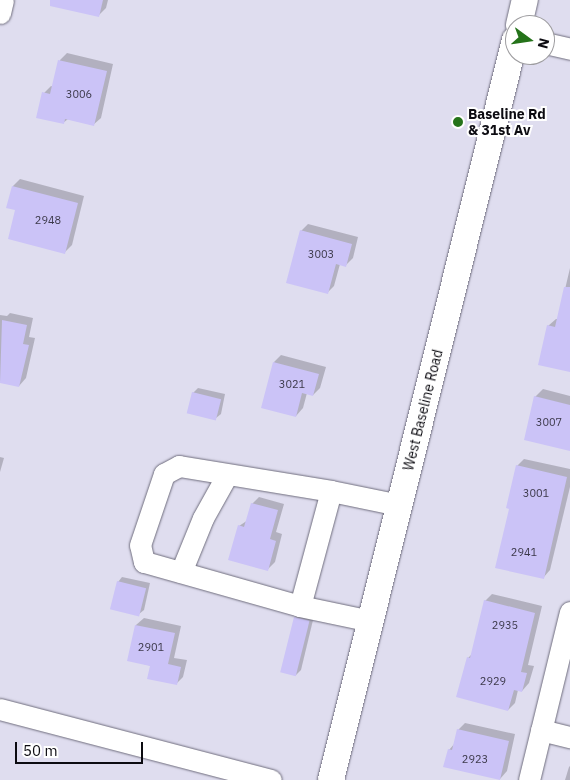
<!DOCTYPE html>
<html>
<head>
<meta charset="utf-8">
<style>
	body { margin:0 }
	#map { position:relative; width:570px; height:780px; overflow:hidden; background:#dfddef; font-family:"IBM Plex Sans",sans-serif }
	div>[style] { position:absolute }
	.shadow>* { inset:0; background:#0003 }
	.building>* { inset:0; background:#cbc3f7; transform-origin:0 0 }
	.roads { filter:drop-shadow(0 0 1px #6f6d7d) drop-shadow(0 0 1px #6f6d7d) }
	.minor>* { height:21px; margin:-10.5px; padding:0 10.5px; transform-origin:10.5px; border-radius:10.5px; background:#fff }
	.major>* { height:26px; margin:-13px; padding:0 13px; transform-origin:13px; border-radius:13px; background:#fff }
	.dots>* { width:14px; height:14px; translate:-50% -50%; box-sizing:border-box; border:2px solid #fff; border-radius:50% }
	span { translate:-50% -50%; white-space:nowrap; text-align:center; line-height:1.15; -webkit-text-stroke:4px #fff; paint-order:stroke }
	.number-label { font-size:11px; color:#3c394a }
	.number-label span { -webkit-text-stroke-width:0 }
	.poi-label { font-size:14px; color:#0c0b11; font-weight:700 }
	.left { translate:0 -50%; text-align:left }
	.street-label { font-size:14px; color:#0c0b11 }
	.north { position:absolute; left:505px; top:15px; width:50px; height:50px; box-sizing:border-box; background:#fff; border:1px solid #9e9da0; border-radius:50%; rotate:104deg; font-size:14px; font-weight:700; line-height:20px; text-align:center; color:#0c0b11 }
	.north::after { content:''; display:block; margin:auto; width:18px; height:22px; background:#25731a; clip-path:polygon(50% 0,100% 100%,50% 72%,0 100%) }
	.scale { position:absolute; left:15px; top:742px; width:128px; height:22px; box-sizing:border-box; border:2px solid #0c0b11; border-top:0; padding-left:6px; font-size:15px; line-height:18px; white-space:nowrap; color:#0c0b11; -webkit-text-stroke:4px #fff; paint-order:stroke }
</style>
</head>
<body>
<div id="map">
	<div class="shadow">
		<div style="clip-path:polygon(59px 0,108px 0,106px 8px,99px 15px)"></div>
		<div style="clip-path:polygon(67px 53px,113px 64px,101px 118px,93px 125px,68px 119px,63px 123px,44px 93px,51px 86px,54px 87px,60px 60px)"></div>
		<div style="clip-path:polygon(20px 179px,84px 196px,72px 245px,65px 252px,16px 209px,13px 186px)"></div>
		<div style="clip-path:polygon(308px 224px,358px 237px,353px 258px,345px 266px,340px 264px,334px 286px,327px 293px,301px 231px)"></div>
		<div style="clip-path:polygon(570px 268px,570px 371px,548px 326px,556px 319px,558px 319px)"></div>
		<div style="clip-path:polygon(10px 313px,33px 318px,29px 337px,35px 338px,26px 378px,19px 386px,0 381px,0 315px,7px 316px)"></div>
		<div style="clip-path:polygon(281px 355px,326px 367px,320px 388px,313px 395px,307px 393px,303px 408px,296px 416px,274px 362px)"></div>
		<div style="clip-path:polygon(198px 388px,225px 394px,221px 414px,216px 418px,193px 393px)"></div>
		<div style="clip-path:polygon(543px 389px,570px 396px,570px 449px,535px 397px)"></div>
		<div style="clip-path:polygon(0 457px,4px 458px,0 472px)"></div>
		<div style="clip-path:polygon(524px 459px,570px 469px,570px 487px,550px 570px,543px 578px,510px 508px,517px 466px)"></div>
		<div style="clip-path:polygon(259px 497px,284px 504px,276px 532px,282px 534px,275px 562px,268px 569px,239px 526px,248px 520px,252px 504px)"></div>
		<div style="clip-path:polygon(122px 577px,150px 583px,144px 610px,139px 614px,118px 582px)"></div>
		<div style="clip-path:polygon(492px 594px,542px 606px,528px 665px,534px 666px,529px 683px,522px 691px,518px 690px,515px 703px,508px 710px,468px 658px,473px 653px,485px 601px)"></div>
		<div style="clip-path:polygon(300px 613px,314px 616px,301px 670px,296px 675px,296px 618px)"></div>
		<div style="clip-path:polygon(144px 618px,181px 626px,174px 658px,187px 660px,183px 677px,176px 684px,152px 666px,128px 660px,136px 625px)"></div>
		<div style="clip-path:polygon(465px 723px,515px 734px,507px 771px,500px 779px,449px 750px,455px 743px,458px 730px)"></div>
		<div style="clip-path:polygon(570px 766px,570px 780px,565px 780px,569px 767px)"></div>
	</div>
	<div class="building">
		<div style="clip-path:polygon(50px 0,103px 0,99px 17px,50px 6px)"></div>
		<div style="clip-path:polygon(58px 60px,107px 71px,94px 126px,65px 119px,64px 124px,36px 118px,42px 92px,50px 94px)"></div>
		<div style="clip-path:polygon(12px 186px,78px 203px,65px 254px,8px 239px,15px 210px,6px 208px)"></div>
		<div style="clip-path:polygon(300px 230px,352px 244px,346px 267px,336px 264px,328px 294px,286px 283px)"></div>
		<div style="clip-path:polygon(564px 287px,570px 287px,570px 372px,538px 365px,547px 325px,555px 327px)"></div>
		<div style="clip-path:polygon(2px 320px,27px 325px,23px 344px,29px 345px,19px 387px,0 383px)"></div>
		<div style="clip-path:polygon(273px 362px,319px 374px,313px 396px,302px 393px,296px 417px,261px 408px)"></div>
		<div style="left:192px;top:392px;width:30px;height:22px;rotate:14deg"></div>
		<div style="clip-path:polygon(534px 396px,570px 405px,570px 451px,524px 440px)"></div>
		<div style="clip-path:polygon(516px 465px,567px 477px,544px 579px,495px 568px,509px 509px,506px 508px)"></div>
		<div style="clip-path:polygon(251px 503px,278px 510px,270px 539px,276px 541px,268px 571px,228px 560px,238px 525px,244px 527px)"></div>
		<div style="left:117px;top:581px;width:30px;height:29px;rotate:14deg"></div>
		<div style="clip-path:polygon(484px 600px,535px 613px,521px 672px,527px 673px,522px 692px,514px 690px,508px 711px,456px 697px,467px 657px,470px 658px)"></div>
		<div style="left:294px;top:617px;width:16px;height:57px;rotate:14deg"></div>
		<div style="clip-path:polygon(135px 625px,175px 633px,168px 664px,181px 667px,177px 685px,147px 679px,150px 666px,127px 661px)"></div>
		<div style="clip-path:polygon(457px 729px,509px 741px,500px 780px,443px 767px,448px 749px,452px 750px)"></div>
	</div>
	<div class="roads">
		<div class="minor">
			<div style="left:0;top:13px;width:13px;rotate:-77deg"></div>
			<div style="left:545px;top:43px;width:26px;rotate:13deg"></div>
			<div style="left:181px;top:572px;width:58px;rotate:-67.8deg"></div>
			<div style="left:203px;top:518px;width:49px;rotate:-60.8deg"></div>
			<div style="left:300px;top:606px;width:119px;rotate:-74.9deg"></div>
			<div style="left:371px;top:621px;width:73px;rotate:-168.1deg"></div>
			<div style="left:300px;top:606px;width:162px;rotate:-164.2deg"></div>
			<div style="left:144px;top:562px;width:17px;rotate:-103deg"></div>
			<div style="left:140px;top:545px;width:75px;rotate:-71.3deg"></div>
			<div style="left:164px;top:474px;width:17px;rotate:-28deg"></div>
			<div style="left:179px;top:466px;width:154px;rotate:9.3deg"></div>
			<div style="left:331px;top:491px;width:69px;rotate:11.6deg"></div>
			<div style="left:0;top:709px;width:280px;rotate:14.7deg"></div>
			<div style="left:541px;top:730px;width:30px;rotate:14deg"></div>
			<div style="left:529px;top:780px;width:173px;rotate:-76.3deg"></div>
		</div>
		<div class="major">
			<div style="left:519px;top:25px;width:26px;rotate:-77deg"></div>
			<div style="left:331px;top:780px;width:763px;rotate:-76.04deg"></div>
		</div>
	</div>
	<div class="dots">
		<div style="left:458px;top:122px;background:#25731a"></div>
	</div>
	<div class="number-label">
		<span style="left:79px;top:94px">3006</span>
		<span style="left:48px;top:220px">2948</span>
		<span style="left:321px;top:254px">3003</span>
		<span style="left:292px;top:384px">3021</span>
		<span style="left:549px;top:422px">3007</span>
		<span style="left:536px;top:493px">3001</span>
		<span style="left:524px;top:552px">2941</span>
		<span style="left:505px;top:625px">2935</span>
		<span style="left:151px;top:647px">2901</span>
		<span style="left:493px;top:681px">2929</span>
		<span style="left:475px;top:759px">2923</span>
	</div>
	<div class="poi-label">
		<span class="left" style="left:468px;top:122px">Baseline Rd<br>&amp; 31st Av</span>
	</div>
	<div class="street-label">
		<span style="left:423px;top:410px;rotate:-76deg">West Baseline Road</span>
	</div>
	<div class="north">N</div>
	<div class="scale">50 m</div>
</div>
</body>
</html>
